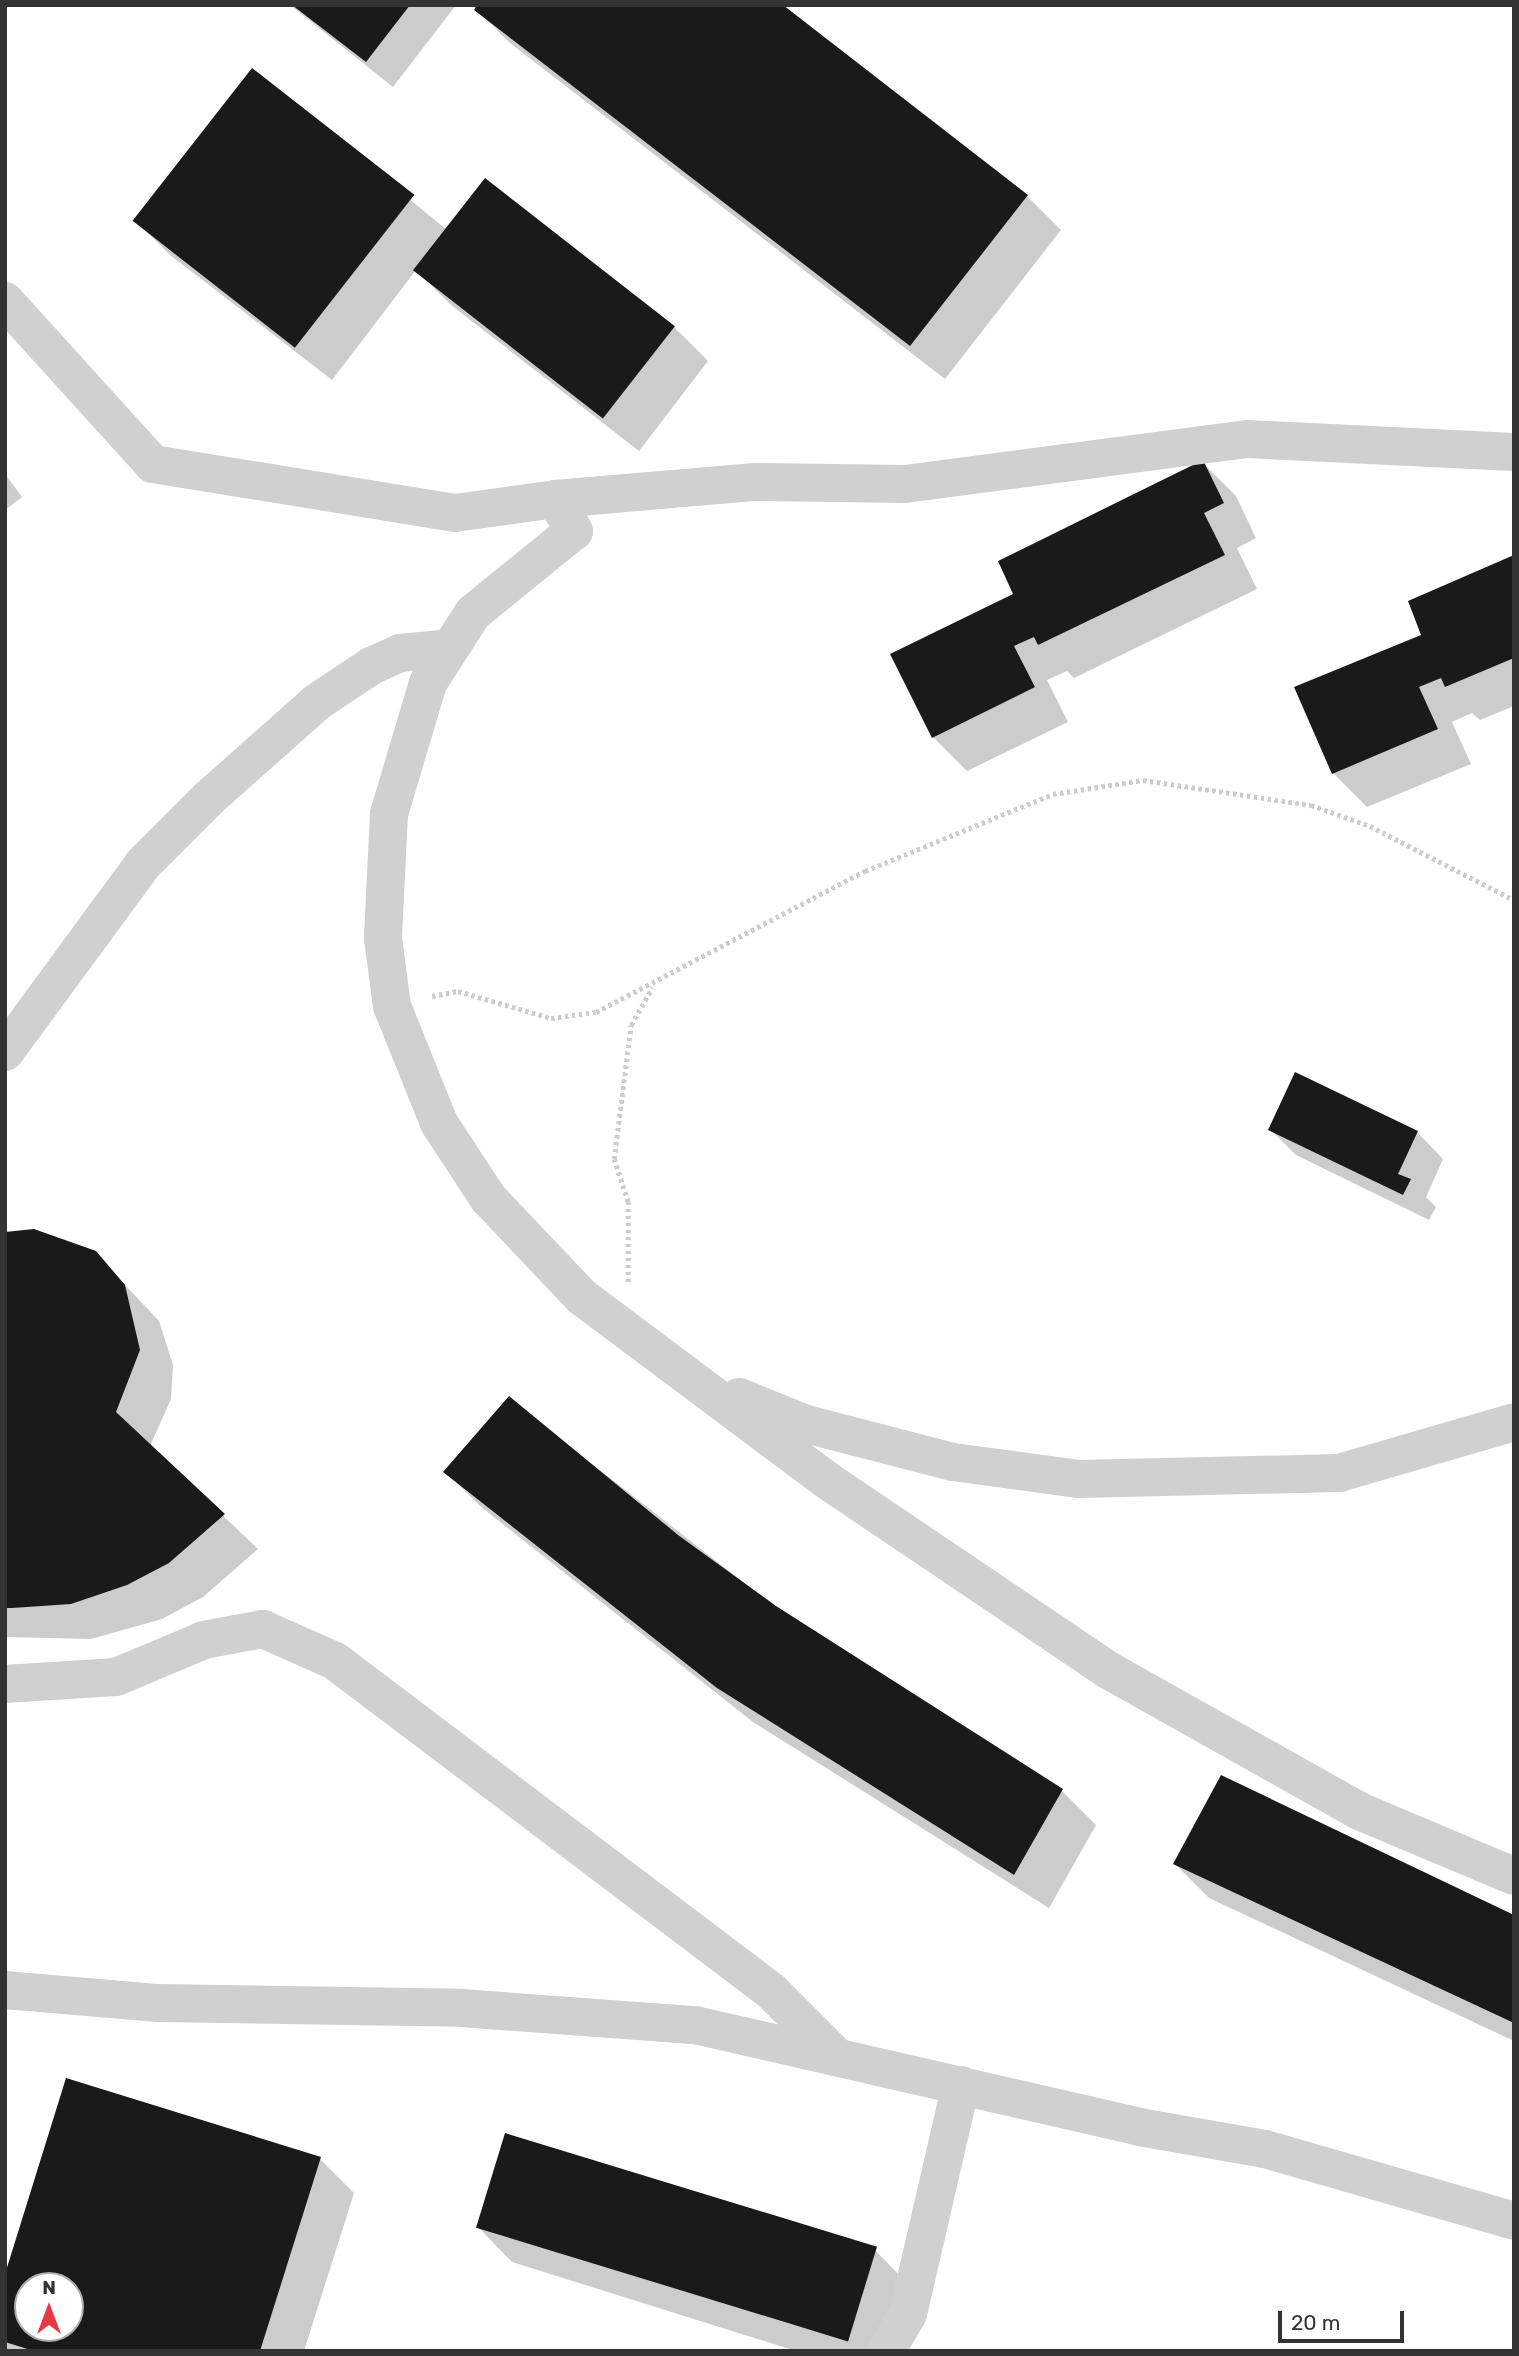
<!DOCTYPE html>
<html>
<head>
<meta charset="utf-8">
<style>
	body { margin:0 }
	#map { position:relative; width:1519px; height:2356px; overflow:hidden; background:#fff; font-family:Rubik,sans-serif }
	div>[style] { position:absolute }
	.shadow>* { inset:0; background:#0003 }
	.building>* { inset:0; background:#1a1a1a; transform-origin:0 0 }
	.path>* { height:4.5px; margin-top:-2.25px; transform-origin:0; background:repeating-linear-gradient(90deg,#cdcdcd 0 3.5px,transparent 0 7px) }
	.minor>* { height:38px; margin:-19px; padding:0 19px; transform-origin:19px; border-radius:19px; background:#d0d0d0 }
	span { translate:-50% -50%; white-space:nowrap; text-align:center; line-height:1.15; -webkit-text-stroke:7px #fff; paint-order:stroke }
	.frame { position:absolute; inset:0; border:7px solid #333; pointer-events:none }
	.north { position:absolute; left:14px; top:2272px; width:70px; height:70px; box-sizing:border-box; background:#fff; border:2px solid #adadad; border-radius:50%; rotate:0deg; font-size:19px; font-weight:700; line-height:28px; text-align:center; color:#333 }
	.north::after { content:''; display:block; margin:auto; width:24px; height:32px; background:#e63946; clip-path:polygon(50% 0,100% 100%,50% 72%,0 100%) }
	.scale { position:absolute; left:1278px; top:2311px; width:126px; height:32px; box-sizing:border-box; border:4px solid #333; border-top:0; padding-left:9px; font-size:21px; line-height:24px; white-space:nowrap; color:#333; -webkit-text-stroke:5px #fff; paint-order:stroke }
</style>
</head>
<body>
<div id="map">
	<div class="shadow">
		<div style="clip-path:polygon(290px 5px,456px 5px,393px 87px)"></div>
		<div style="clip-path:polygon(780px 5px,1027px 196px,1061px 230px,945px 379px,510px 43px,476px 9px)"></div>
		<div style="clip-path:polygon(253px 71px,447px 230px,485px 181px,674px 327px,708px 361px,639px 451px,451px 305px,416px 270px,332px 380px,170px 255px,136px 221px)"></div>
		<div style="clip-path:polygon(1202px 462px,1236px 496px,1256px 538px,1237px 548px,1257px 589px,1074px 678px,1067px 671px,1047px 680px,1068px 722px,967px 771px,933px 737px,1016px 595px)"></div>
		<div style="clip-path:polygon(5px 474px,22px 497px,5px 510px)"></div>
		<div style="clip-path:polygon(1514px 557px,1514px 706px,1480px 720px,1472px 713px,1452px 722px,1471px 764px,1367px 807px,1333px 773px,1423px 636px)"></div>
		<div style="clip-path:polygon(1270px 1129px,1417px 1132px,1443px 1159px,1426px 1197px,1436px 1207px,1429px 1220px,1296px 1155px)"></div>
		<div style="clip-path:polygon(5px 1237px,95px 1253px,159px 1321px,173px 1365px,171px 1399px,150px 1446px,258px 1549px,203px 1597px,162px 1619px,91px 1639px,5px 1637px)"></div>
		<div style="clip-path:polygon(509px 1399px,775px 1607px,1062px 1791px,1096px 1825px,1049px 1908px,753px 1722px,480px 1506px,446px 1472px)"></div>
		<div style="clip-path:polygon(1221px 1778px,1514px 1915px,1514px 2041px,1209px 1898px,1175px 1864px)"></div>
		<div style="clip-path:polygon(evenodd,320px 2159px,354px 2193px,304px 2351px,5px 2351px,5px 2280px,320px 2159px,28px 2286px,70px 2286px,70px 2328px,28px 2328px,28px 2286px)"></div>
		<div style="clip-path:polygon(478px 2227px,875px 2250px,909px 2285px,888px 2351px,796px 2351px,512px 2262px)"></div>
	</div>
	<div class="building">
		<div style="clip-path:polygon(292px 5px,410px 5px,366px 62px)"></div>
		<div style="clip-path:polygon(477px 5px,783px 5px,1028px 195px,910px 346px,474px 10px)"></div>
		<div style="left:252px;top:68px;width:206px;height:194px;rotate:38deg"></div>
		<div style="left:485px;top:178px;width:241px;height:117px;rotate:38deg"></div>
		<div style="clip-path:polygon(1203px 460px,1224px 503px,1204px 513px,1225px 555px,1038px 645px,1034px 637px,1014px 646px,1035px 687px,932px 738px,890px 654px,1013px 594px,998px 561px)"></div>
		<div style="clip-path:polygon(1514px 555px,1514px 658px,1445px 687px,1441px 678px,1419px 687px,1438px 729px,1332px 774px,1294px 687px,1421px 635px,1408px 601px)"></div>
		<div style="clip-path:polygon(1295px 1072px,1418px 1131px,1398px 1174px,1411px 1179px,1403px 1195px,1268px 1130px)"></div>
		<div style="clip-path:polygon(34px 1229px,96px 1251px,125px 1285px,140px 1350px,116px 1412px,225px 1514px,169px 1563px,127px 1585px,71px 1604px,12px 1608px,5px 1608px,5px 1232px)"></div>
		<div style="clip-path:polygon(509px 1396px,678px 1535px,776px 1606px,1063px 1789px,1014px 1875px,717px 1688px,443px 1472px)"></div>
		<div style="clip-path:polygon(1221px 1775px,1514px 1915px,1514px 2023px,1173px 1864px)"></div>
		<div style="clip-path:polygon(evenodd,66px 2078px,321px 2157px,260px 2351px,34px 2351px,5px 2342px,5px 2274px,66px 2078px,28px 2286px,70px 2286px,70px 2328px,28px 2328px,28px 2286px)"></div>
		<div style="left:505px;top:2133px;width:389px;height:99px;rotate:17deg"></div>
	</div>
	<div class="path">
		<div style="left:432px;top:996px;width:26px;rotate:-11deg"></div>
		<div style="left:458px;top:991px;width:97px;rotate:16.2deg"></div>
		<div style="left:551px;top:1018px;width:45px;rotate:-7.6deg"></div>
		<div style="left:596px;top:1012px;width:304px;rotate:-27.7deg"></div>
		<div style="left:865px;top:871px;width:203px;rotate:-22.3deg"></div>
		<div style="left:1053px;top:794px;width:91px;rotate:-8.8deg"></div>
		<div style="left:1143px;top:780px;width:170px;rotate:8.5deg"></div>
		<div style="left:1311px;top:805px;width:63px;rotate:19.6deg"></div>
		<div style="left:1370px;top:826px;width:162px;rotate:27.2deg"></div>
		<div style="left:628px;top:1282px;width:80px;rotate:-90deg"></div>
		<div style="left:628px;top:1202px;width:45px;rotate:-108deg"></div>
		<div style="left:614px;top:1159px;width:135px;rotate:-82.8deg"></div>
		<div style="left:631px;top:1025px;width:43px;rotate:-60.4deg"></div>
	</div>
	<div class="minor">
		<div style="left:5px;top:301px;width:220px;rotate:47.8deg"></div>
		<div style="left:153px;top:464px;width:306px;rotate:9.2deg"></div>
		<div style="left:455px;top:513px;width:102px;rotate:-7.9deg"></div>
		<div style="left:556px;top:499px;width:37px;rotate:61deg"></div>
		<div style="left:574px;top:531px;width:130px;rotate:140.9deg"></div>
		<div style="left:473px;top:613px;width:83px;rotate:122.7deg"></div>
		<div style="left:428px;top:683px;width:137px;rotate:106.6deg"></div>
		<div style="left:389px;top:814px;width:124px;rotate:92.8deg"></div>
		<div style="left:383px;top:938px;width:69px;rotate:82.5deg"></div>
		<div style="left:392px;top:1006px;width:126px;rotate:68.1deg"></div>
		<div style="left:439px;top:1123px;width:90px;rotate:56.8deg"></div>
		<div style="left:488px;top:1198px;width:137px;rotate:46.5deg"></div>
		<div style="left:582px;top:1297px;width:304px;rotate:36.8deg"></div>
		<div style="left:825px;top:1479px;width:341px;rotate:34deg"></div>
		<div style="left:1108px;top:1670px;width:288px;rotate:29.3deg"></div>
		<div style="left:1359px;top:1811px;width:168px;rotate:22.8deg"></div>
		<div style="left:556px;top:499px;width:200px;rotate:-4.9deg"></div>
		<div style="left:755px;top:482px;width:150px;rotate:0.8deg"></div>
		<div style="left:905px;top:484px;width:345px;rotate:-7.5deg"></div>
		<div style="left:1247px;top:439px;width:267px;rotate:2.8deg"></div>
		<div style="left:5px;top:1052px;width:233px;rotate:-53.7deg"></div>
		<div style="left:143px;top:864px;width:93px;rotate:-45deg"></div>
		<div style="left:209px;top:798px;width:144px;rotate:-41.6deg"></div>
		<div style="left:317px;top:702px;width:65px;rotate:-33.7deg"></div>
		<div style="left:371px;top:666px;width:32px;rotate:-24deg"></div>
		<div style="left:400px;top:653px;width:50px;rotate:-5.7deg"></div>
		<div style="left:739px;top:1397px;width:72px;rotate:21.9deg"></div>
		<div style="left:806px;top:1424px;width:152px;rotate:14.5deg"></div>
		<div style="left:953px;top:1462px;width:126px;rotate:7.7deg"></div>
		<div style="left:1078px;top:1479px;width:261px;rotate:-1.3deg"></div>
		<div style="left:1339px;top:1473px;width:182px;rotate:-16.2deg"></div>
		<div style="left:5px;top:1684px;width:111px;rotate:-3.6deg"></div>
		<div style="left:116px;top:1677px;width:95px;rotate:-22.8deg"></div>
		<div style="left:204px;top:1640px;width:60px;rotate:-10.6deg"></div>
		<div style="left:263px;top:1629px;width:79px;rotate:24deg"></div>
		<div style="left:335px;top:1661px;width:547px;rotate:37.12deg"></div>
		<div style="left:771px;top:1991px;width:89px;rotate:45deg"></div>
		<div style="left:5px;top:1990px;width:154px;rotate:4.9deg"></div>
		<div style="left:158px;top:2003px;width:303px;rotate:0.9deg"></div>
		<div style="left:461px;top:2008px;width:235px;rotate:4.2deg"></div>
		<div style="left:695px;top:2025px;width:456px;rotate:12.9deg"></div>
		<div style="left:1139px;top:2127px;width:128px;rotate:9.9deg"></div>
		<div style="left:1265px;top:2149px;width:259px;rotate:16.1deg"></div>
		<div style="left:886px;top:2351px;width:43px;rotate:-59.3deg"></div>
		<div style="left:908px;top:2314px;width:235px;rotate:-77deg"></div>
	</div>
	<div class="frame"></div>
	<div class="north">N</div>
	<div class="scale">20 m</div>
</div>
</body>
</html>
